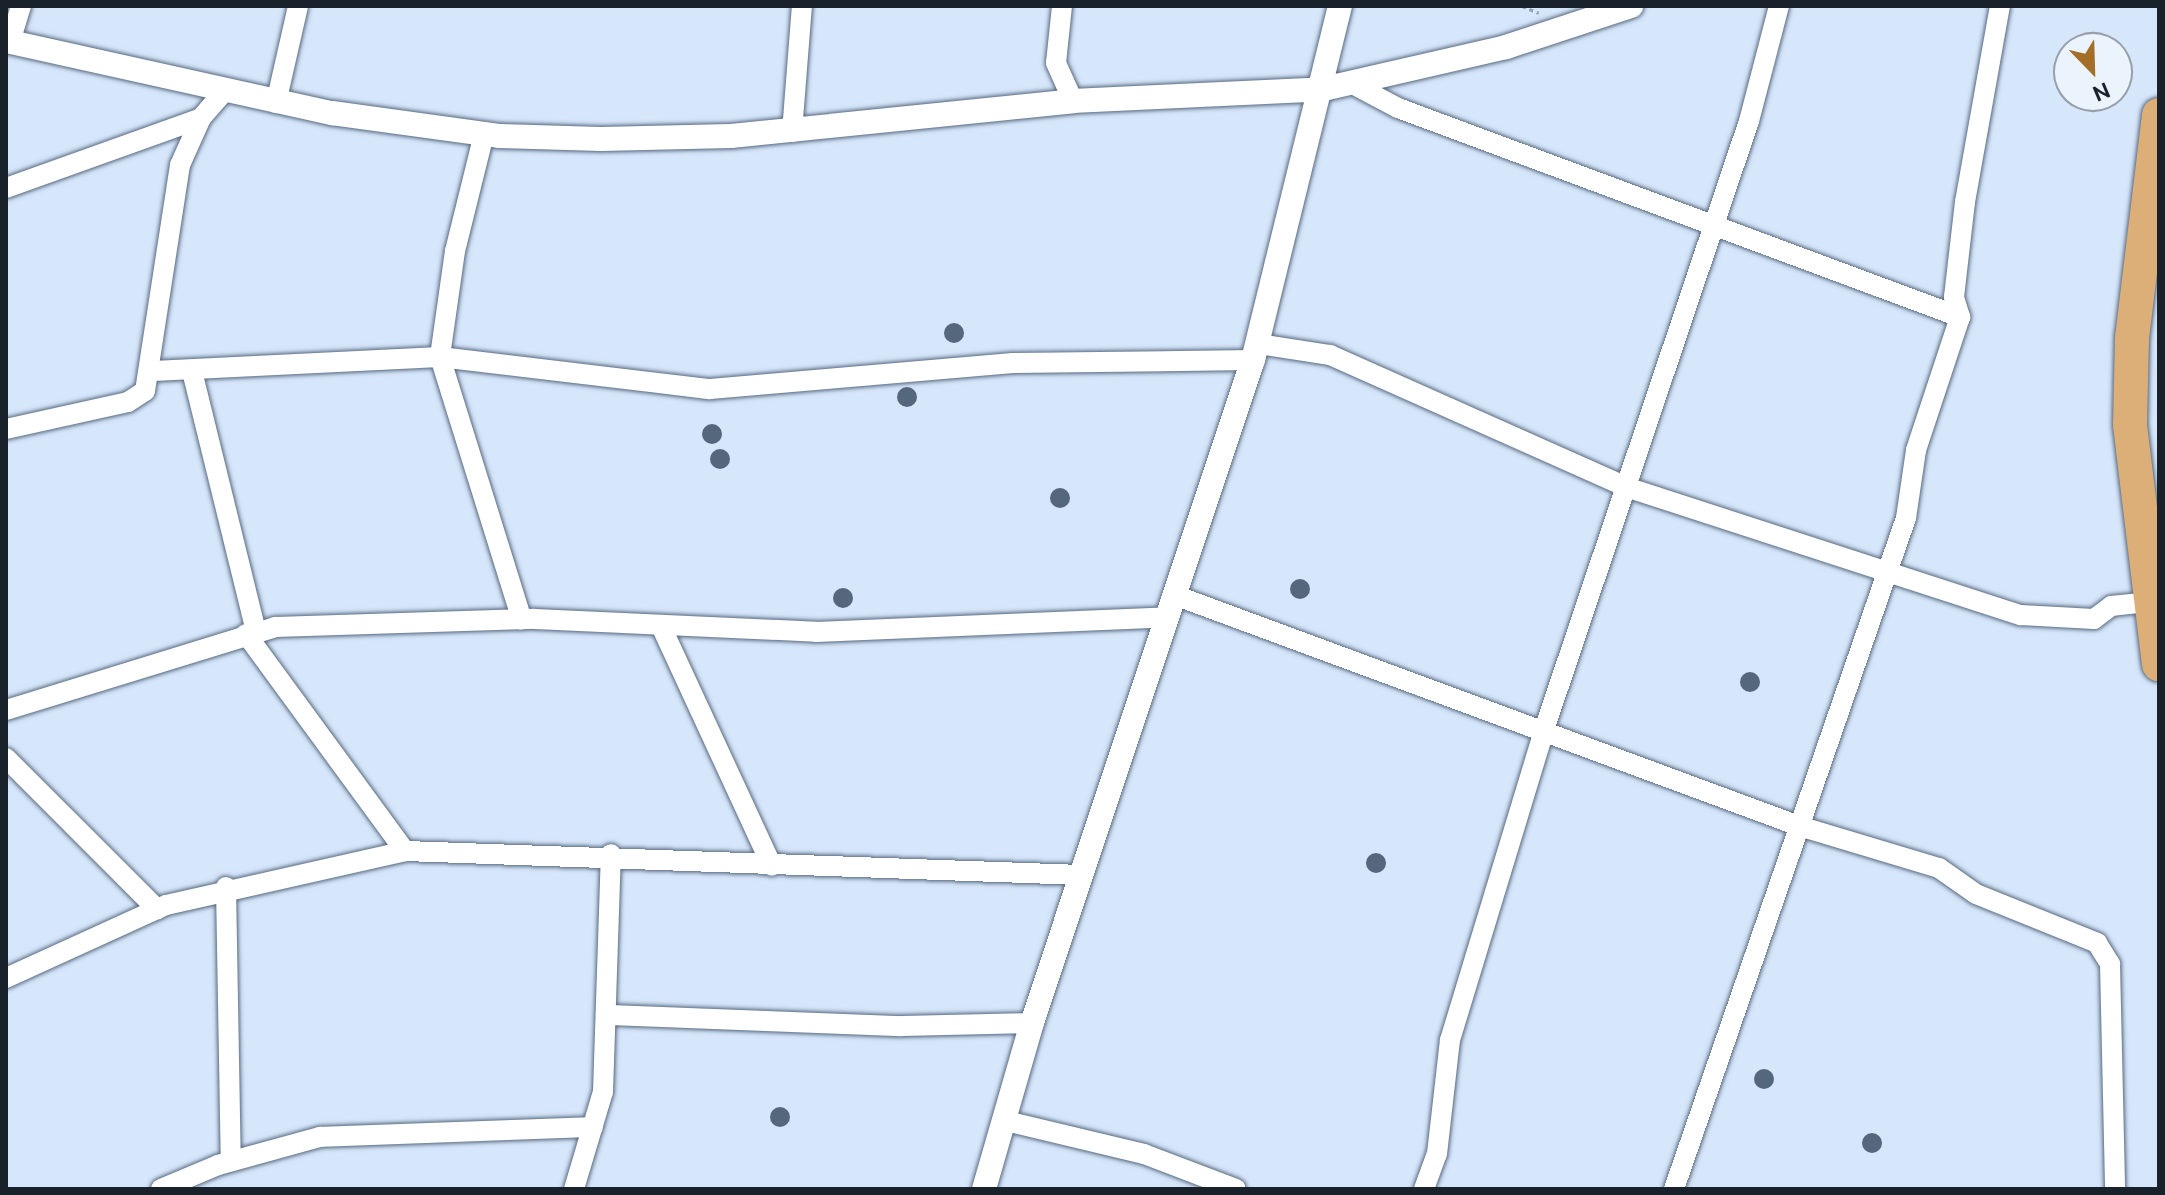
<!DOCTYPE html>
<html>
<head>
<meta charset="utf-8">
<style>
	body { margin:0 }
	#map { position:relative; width:2165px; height:1195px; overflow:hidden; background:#d6e6fb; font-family:Ubuntu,sans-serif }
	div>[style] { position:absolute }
	.building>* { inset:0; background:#55677d }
	.round { border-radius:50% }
	.path>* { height:3px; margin-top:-1.5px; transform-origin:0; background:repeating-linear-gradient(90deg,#96a3b4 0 4px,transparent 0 8px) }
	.roads { filter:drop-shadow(0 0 2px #57697f) drop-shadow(0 0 2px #57697f) }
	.minor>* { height:20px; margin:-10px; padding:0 10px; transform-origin:10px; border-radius:10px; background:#fff }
	.tertiary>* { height:24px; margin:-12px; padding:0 12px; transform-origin:12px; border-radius:12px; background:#fff }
	.trunk>* { height:34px; margin:-17px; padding:0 17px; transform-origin:17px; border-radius:17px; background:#dcaf78 }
	span { translate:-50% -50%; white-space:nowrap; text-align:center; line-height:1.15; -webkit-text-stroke:8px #ebf3fd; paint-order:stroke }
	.frame { position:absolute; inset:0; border:8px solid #19212a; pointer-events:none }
	.north { position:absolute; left:2053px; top:32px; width:80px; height:80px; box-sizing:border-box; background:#ebf3fd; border:2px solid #979fa9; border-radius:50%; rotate:157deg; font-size:22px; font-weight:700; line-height:32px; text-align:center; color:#19212a }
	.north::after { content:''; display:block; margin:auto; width:28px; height:36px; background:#a36e27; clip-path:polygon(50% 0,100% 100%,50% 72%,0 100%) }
</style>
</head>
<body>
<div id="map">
	<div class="building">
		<div class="round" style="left:944px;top:323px;width:20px;height:20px"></div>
		<div class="round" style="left:897px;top:387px;width:20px;height:20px"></div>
		<div class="round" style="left:702px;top:424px;width:20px;height:20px"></div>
		<div class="round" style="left:710px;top:449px;width:20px;height:20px"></div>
		<div class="round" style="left:1050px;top:488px;width:20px;height:20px"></div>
		<div class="round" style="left:1290px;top:579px;width:20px;height:20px"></div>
		<div class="round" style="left:833px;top:588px;width:20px;height:20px"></div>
		<div class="round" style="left:1740px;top:672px;width:20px;height:20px"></div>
		<div class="round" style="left:1366px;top:853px;width:20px;height:20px"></div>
		<div class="round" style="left:1754px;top:1069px;width:20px;height:20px"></div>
		<div class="round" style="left:770px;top:1107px;width:20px;height:20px"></div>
		<div class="round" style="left:1862px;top:1133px;width:20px;height:20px"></div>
	</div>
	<div class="path">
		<div style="left:1522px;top:6px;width:18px;rotate:22deg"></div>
	</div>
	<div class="roads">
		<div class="minor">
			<div style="left:1062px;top:6px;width:57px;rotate:96deg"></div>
			<div style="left:1056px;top:63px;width:42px;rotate:65.9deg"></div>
			<div style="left:10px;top:42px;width:38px;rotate:-73deg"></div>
			<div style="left:1351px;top:83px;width:53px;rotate:28deg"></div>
			<div style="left:1398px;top:108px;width:600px;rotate:20.4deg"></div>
			<div style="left:276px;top:103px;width:99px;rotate:-77.2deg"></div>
			<div style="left:792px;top:132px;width:126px;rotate:-85.5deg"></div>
			<div style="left:484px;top:134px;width:121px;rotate:103.9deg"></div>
			<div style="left:455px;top:251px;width:107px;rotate:98.1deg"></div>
			<div style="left:440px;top:357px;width:275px;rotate:72.7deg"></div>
			<div style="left:6px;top:188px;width:207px;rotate:-19.7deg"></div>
			<div style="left:1258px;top:344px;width:73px;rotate:8.7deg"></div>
			<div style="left:1330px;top:355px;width:324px;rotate:24deg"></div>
			<div style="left:1626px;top:487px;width:415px;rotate:18deg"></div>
			<div style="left:2021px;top:615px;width:73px;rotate:3.1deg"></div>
			<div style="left:2094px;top:619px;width:21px;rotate:-37deg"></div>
			<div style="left:2111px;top:606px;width:37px;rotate:-6deg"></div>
			<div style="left:153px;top:371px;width:287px;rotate:-2.8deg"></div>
			<div style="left:440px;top:357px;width:272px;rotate:6.8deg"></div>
			<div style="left:710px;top:389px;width:304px;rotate:-4.9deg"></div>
			<div style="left:1013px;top:363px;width:240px;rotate:-0.7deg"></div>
			<div style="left:192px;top:371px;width:268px;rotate:76.2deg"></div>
			<div style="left:6px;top:429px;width:125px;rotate:-12.5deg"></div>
			<div style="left:128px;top:402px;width:20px;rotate:-33deg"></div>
			<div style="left:145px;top:391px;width:229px;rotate:-81.2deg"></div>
			<div style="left:180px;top:165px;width:51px;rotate:-65.9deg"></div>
			<div style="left:201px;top:118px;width:33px;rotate:-49deg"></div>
			<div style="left:1177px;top:596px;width:663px;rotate:20.29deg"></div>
			<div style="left:1799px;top:826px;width:146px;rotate:16.7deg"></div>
			<div style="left:1939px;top:868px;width:45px;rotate:35.1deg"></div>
			<div style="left:1976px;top:894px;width:131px;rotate:22deg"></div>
			<div style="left:2097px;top:943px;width:25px;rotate:58deg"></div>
			<div style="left:2110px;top:964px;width:225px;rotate:88.7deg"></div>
			<div style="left:661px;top:626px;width:264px;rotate:65.2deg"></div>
			<div style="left:246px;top:634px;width:269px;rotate:53.8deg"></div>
			<div style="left:6px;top:710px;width:282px;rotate:-17.1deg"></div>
			<div style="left:275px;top:627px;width:260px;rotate:-1.8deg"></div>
			<div style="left:535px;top:619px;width:281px;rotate:2.6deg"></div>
			<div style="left:816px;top:632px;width:353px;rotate:-2.4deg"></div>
			<div style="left:6px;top:758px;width:214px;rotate:45deg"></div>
			<div style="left:226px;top:887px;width:273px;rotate:89deg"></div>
			<div style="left:6px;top:978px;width:176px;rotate:-24.5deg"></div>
			<div style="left:166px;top:905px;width:245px;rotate:-12.7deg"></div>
			<div style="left:405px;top:851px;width:678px;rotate:2.03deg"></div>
			<div style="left:610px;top:1015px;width:292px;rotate:2.2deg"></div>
			<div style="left:902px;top:1026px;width:130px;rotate:-1.3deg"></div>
			<div style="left:1006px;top:1121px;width:142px;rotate:13.4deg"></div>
			<div style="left:1144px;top:1154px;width:98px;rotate:20.8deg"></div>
			<div style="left:161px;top:1189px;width:62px;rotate:-22.8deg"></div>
			<div style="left:218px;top:1165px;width:106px;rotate:-15.4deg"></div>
			<div style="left:320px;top:1137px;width:273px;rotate:-2.1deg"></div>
			<div style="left:574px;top:1189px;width:101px;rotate:-73.4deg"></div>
			<div style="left:603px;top:1092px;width:238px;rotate:-88.1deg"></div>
			<div style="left:1424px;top:1189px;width:37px;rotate:-70deg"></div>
			<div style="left:1437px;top:1154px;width:115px;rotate:-83.5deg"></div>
			<div style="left:1450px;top:1040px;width:324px;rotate:-73.1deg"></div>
			<div style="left:1544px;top:730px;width:643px;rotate:-71.4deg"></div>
			<div style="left:1749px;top:121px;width:119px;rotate:-75.4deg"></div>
			<div style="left:1674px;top:1189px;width:710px;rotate:-70.93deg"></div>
			<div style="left:1906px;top:518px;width:69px;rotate:-81.6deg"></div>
			<div style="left:1916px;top:450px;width:140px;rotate:-71.7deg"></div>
			<div style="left:1960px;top:317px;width:21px;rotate:-107deg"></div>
			<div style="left:1954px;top:297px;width:96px;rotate:-83.4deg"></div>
			<div style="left:1965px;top:202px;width:199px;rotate:-79.9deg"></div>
		</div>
		<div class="tertiary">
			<div style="left:6px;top:41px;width:334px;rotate:12.5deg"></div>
			<div style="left:332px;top:113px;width:170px;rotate:7.8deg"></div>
			<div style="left:500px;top:136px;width:101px;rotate:1.7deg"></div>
			<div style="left:601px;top:139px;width:130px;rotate:-1.3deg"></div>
			<div style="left:731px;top:136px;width:344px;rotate:-5.8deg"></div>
			<div style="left:1073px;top:101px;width:250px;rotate:-2.7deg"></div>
			<div style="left:1323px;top:89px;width:188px;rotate:-12.9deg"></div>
			<div style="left:1506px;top:47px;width:132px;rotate:-18.2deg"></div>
			<div style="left:984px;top:1189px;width:173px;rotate:-73.9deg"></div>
			<div style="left:1032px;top:1023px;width:699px;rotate:-71.57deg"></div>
			<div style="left:1253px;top:360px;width:365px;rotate:-76.2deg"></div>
		</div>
		<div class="trunk">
			<div style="left:2159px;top:115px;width:224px;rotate:96.9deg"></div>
			<div style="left:2132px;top:337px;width:88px;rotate:91.3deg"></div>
			<div style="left:2130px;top:425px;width:241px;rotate:83.1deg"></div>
		</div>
	</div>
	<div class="frame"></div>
	<div class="north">N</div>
</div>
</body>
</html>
